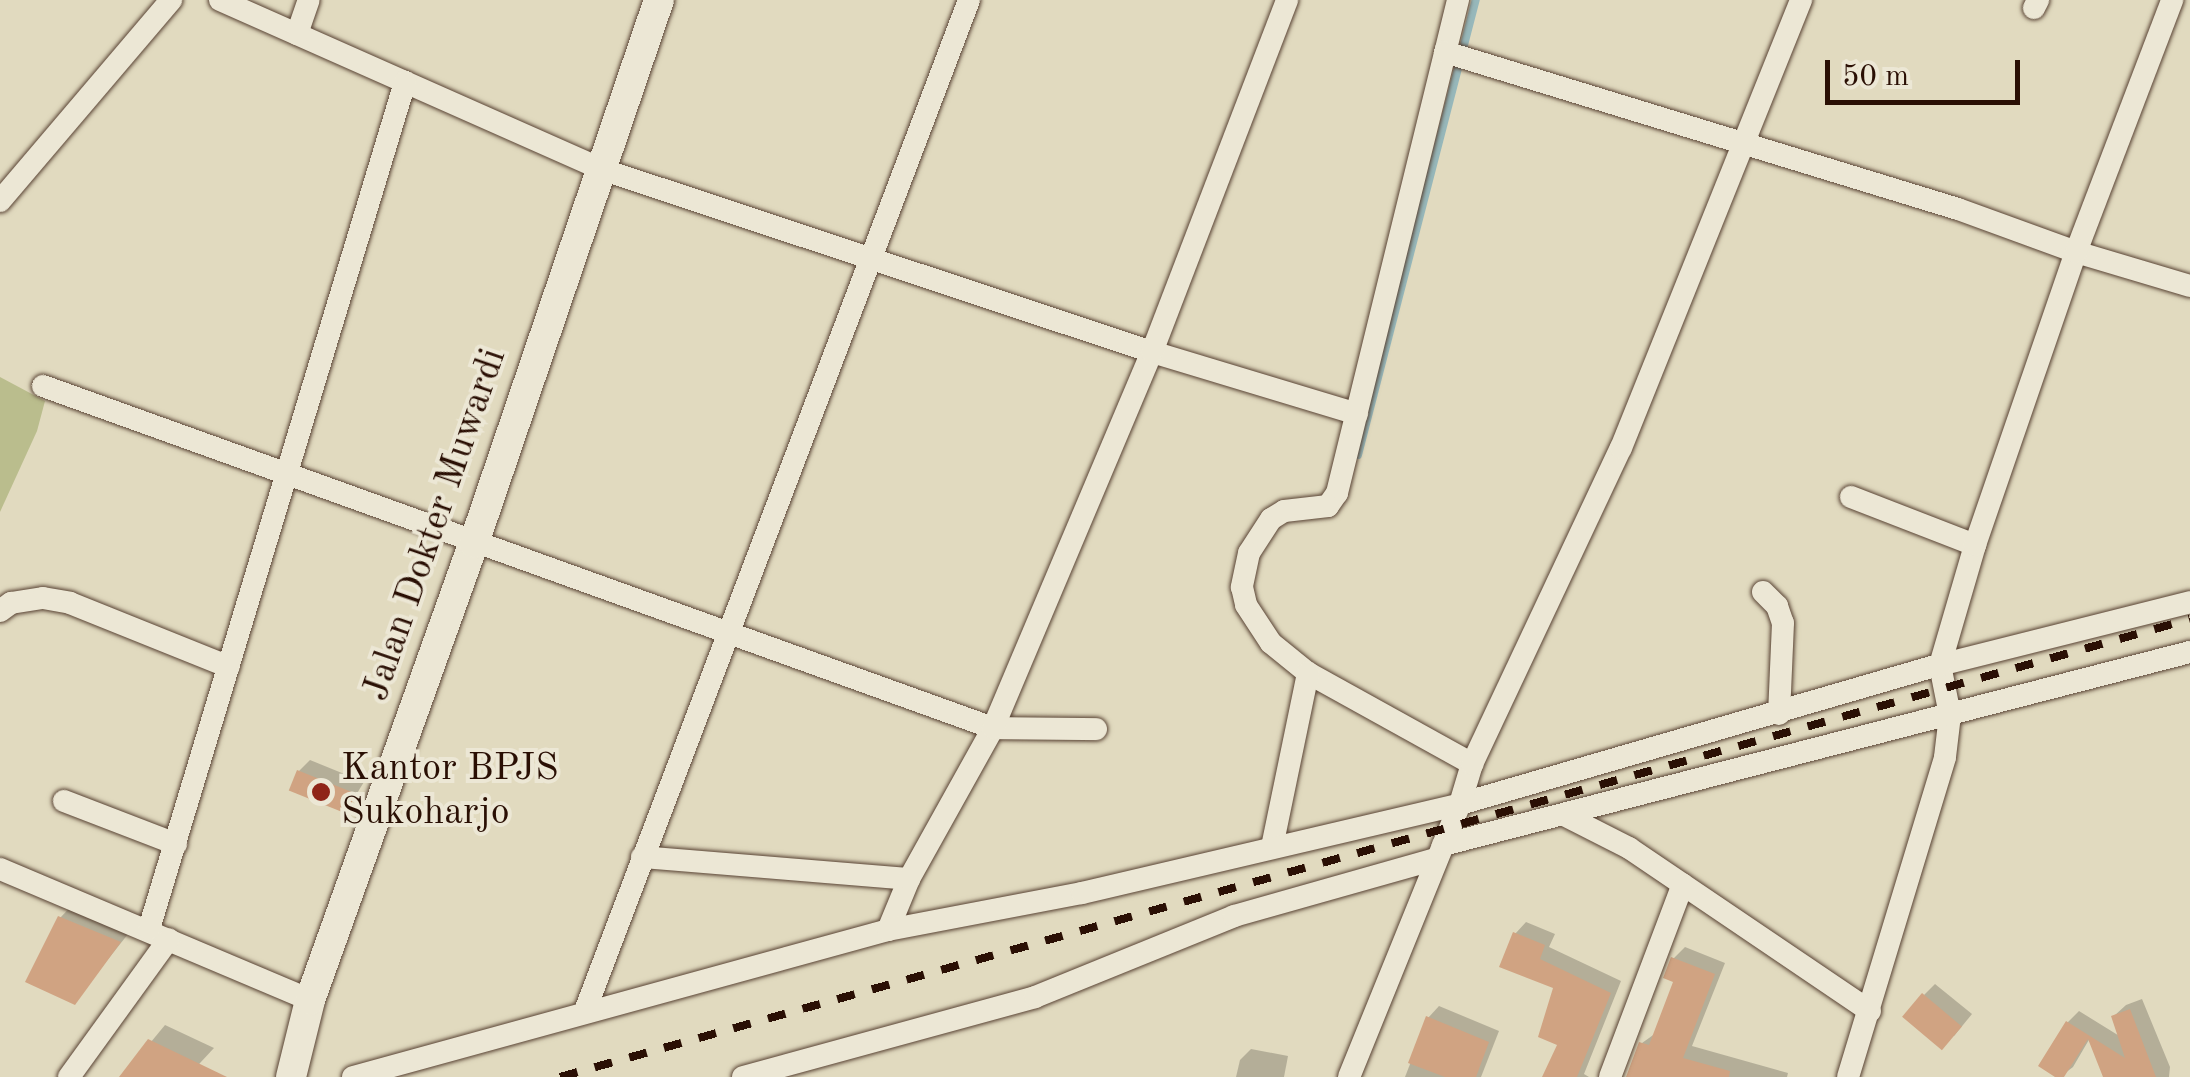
<!DOCTYPE html>
<html>
<head>
<meta charset="utf-8">
<style>
	body { margin:0 }
	#map { position:relative; width:2190px; height:1077px; overflow:hidden; background:#e1dabf; font-family:"Old Standard TT",serif }
	div>[style] { position:absolute }
	.green>* { inset:0; background:#babd8d }
	.shadow>* { inset:0; background:#0003 }
	.stream>* { height:8px; margin:-4px; padding:0 4px; transform-origin:4px; border-radius:4px; background:#97b8bb }
	.building>* { inset:0; background:#d0a382; transform-origin:0 0 }
	.roads { filter:drop-shadow(0 0 2px #584233) drop-shadow(0 0 2px #584233) }
	.minor>* { height:22px; margin:-11px; padding:0 11px; transform-origin:11px; border-radius:11px; background:#ece7d5 }
	.secondary>* { height:30px; margin:-15px; padding:0 15px; transform-origin:15px; border-radius:15px; background:#ece7d5 }
	.rail>* { height:8px; margin-top:-4px; transform-origin:0; background:repeating-linear-gradient(90deg,#2a0f04 0 18px,transparent 0 36px) }
	.dots>* { width:28px; height:28px; translate:-50% -50%; box-sizing:border-box; border:5px solid #ece7d5; border-radius:50% }
	span { translate:-50% -50%; white-space:nowrap; text-align:center; line-height:1.15; -webkit-text-stroke:8px #ece7d5; paint-order:stroke }
	.street-label { font-size:38px; color:#2a0f04 }
	.poi-label { font-size:38px; color:#2a0f04 }
	.left { translate:0 -50%; text-align:left }
	.scale { position:absolute; left:1825px; top:60px; width:195px; height:45px; box-sizing:border-box; border:5px solid #2a0f04; border-top:0; padding-left:12px; font-size:30px; line-height:35px; white-space:nowrap; color:#2a0f04; -webkit-text-stroke:8px #ece7d5; paint-order:stroke }
</style>
</head>
<body>
<div id="map">
	<div class="green">
		<div style="clip-path:polygon(0 377px,45px 401px,37px 431px,0 512px)"></div>
	</div>
	<div class="shadow">
		<div style="clip-path:polygon(310px 760px,364px 782px,346px 811px,299px 771px)"></div>
		<div style="clip-path:polygon(77px 900px,136px 924px,74px 1002px,60px 918px)"></div>
		<div style="clip-path:polygon(1526px 922px,1555px 934px,1549px 947px,1621px 981px,1584px 1074px,1589px 1077px,1545px 1077px,1560px 1044px,1556px 987px,1515px 934px)"></div>
		<div style="clip-path:polygon(1685px 947px,1725px 963px,1692px 1046px,1788px 1073px,1787px 1077px,1637px 1077px,1642px 1043px,1656px 1033px,1676px 981px,1673px 959px)"></div>
		<div style="clip-path:polygon(1935px 984px,1972px 1014px,1954px 1036px,1924px 995px)"></div>
		<div style="clip-path:polygon(2142px 999px,2170px 1067px,2169px 1077px,2106px 1077px,2090px 1038px,2073px 1067px,2060px 1077px,2068px 1022px,2079px 1011px,2121px 1037px,2114px 1016px,2126px 1005px)"></div>
		<div style="clip-path:polygon(1439px 1006px,1499px 1031px,1481px 1077px,1405px 1077px,1428px 1018px)"></div>
		<div style="clip-path:polygon(165px 1025px,214px 1048px,187px 1077px,122px 1077px)"></div>
		<div style="clip-path:polygon(1251px 1049px,1288px 1056px,1284px 1077px,1236px 1077px,1240px 1060px)"></div>
	</div>
	<div class="stream">
		<div style="left:1358px;top:455px;width:470px;rotate:-75.5deg"></div>
	</div>
	<div class="building">
		<div style="left:297px;top:770px;width:63px;height:22px;rotate:22deg"></div>
		<div style="clip-path:polygon(58px 916px,121px 942px,75px 1005px,25px 982px)"></div>
		<div style="clip-path:polygon(1513px 932px,1545px 945px,1540px 959px,1611px 993px,1577px 1077px,1542px 1077px,1557px 1045px,1538px 1037px,1553px 988px,1499px 967px)"></div>
		<div style="clip-path:polygon(1671px 957px,1715px 974px,1683px 1058px,1730px 1071px,1729px 1077px,1626px 1077px,1639px 1042px,1649px 1045px,1673px 982px,1663px 978px)"></div>
		<div style="left:1922px;top:993px;width:52px;height:31px;rotate:40deg"></div>
		<div style="clip-path:polygon(2130px 1009px,2156px 1077px,2103px 1077px,2088px 1039px,2064px 1077px,2055px 1077px,2038px 1066px,2066px 1021px,2125px 1058px,2111px 1016px)"></div>
		<div style="clip-path:polygon(1426px 1016px,1489px 1042px,1476px 1077px,1445px 1077px,1408px 1063px)"></div>
		<div style="clip-path:polygon(148px 1039px,227px 1077px,119px 1077px)"></div>
	</div>
	<div class="roads">
		<div class="minor">
			<div style="left:220px;top:0;width:417px;rotate:23.9deg"></div>
			<div style="left:601px;top:169px;width:581px;rotate:18.37deg"></div>
			<div style="left:1152px;top:352px;width:214px;rotate:16.8deg"></div>
			<div style="left:1458px;top:0;width:508px;rotate:103.79deg"></div>
			<div style="left:1337px;top:493px;width:16px;rotate:125deg"></div>
			<div style="left:1328px;top:506px;width:44px;rotate:173.5deg"></div>
			<div style="left:1284px;top:511px;width:15px;rotate:148deg"></div>
			<div style="left:1271px;top:519px;width:40px;rotate:122.9deg"></div>
			<div style="left:1249px;top:553px;width:35px;rotate:102deg"></div>
			<div style="left:1242px;top:587px;width:18px;rotate:77deg"></div>
			<div style="left:1246px;top:605px;width:45px;rotate:56.7deg"></div>
			<div style="left:1271px;top:643px;width:48px;rotate:39deg"></div>
			<div style="left:1308px;top:673px;width:188px;rotate:29deg"></div>
			<div style="left:2034px;top:8px;width:9px;rotate:-63deg"></div>
			<div style="left:297px;top:34px;width:36px;rotate:-71deg"></div>
			<div style="left:1445px;top:52px;width:536px;rotate:17.02deg"></div>
			<div style="left:1958px;top:209px;width:126px;rotate:20deg"></div>
			<div style="left:2076px;top:252px;width:119px;rotate:16.6deg"></div>
			<div style="left:0;top:201px;width:264px;rotate:-49.6deg"></div>
			<div style="left:43px;top:386px;width:1010px;rotate:19.8deg"></div>
			<div style="left:993px;top:728px;width:103px;rotate:0.6deg"></div>
			<div style="left:1851px;top:497px;width:133px;rotate:21.2deg"></div>
			<div style="left:1763px;top:592px;width:20px;rotate:45deg"></div>
			<div style="left:1777px;top:606px;width:18px;rotate:71deg"></div>
			<div style="left:1783px;top:623px;width:91px;rotate:92.5deg"></div>
			<div style="left:0;top:611px;width:14px;rotate:-36deg"></div>
			<div style="left:11px;top:603px;width:32px;rotate:-9deg"></div>
			<div style="left:43px;top:598px;width:27px;rotate:10deg"></div>
			<div style="left:70px;top:603px;width:171px;rotate:21.9deg"></div>
			<div style="left:64px;top:801px;width:120px;rotate:21deg"></div>
			<div style="left:1564px;top:815px;width:73px;rotate:26.9deg"></div>
			<div style="left:1629px;top:848px;width:291px;rotate:34.1deg"></div>
			<div style="left:1443px;top:845px;width:772px;rotate:-14.49deg"></div>
			<div style="left:1272px;top:847px;width:178px;rotate:-78.3deg"></div>
			<div style="left:642px;top:857px;width:268px;rotate:4.7deg"></div>
			<div style="left:0;top:869px;width:337px;rotate:22.9deg"></div>
			<div style="left:149px;top:929px;width:885px;rotate:-73.18deg"></div>
			<div style="left:888px;top:930px;width:55px;rotate:-67.6deg"></div>
			<div style="left:909px;top:879px;width:173px;rotate:-60.9deg"></div>
			<div style="left:993px;top:728px;width:408px;rotate:-67.1deg"></div>
			<div style="left:1152px;top:352px;width:377px;rotate:-69deg"></div>
			<div style="left:585px;top:1011px;width:1081px;rotate:-69.2deg"></div>
			<div style="left:69px;top:1077px;width:170px;rotate:-54.1deg"></div>
			<div style="left:353px;top:1077px;width:555px;rotate:-15.36deg"></div>
			<div style="left:888px;top:930px;width:197px;rotate:-10.8deg"></div>
			<div style="left:1082px;top:893px;width:388px;rotate:-13.2deg"></div>
			<div style="left:1460px;top:804px;width:500px;rotate:-16.2deg"></div>
			<div style="left:1940px;top:665px;width:258px;rotate:-14.1deg"></div>
			<div style="left:743px;top:1077px;width:303px;rotate:-15.3deg"></div>
			<div style="left:1035px;top:997px;width:215px;rotate:-22.1deg"></div>
			<div style="left:1234px;top:916px;width:209px;rotate:-15.8deg"></div>
			<div style="left:1349px;top:1077px;width:295px;rotate:-67.9deg"></div>
			<div style="left:1460px;top:804px;width:42px;rotate:-73.3deg"></div>
			<div style="left:1472px;top:764px;width:349px;rotate:-64.8deg"></div>
			<div style="left:1621px;top:448px;width:483px;rotate:-68.1deg"></div>
			<div style="left:1610px;top:1077px;width:206px;rotate:-69.3deg"></div>
			<div style="left:1848px;top:1077px;width:334px;rotate:-73.1deg"></div>
			<div style="left:1945px;top:757px;width:42px;rotate:-83.2deg"></div>
			<div style="left:1950px;top:715px;width:51px;rotate:-101.3deg"></div>
			<div style="left:1940px;top:665px;width:125px;rotate:-73.7deg"></div>
			<div style="left:1975px;top:545px;width:310px;rotate:-71deg"></div>
			<div style="left:2076px;top:252px;width:270px;rotate:-69.1deg"></div>
		</div>
		<div class="secondary">
			<div style="left:291px;top:1077px;width:79px;rotate:-76.1deg"></div>
			<div style="left:310px;top:1000px;width:486px;rotate:-70.3deg"></div>
			<div style="left:474px;top:543px;width:574px;rotate:-71.19deg"></div>
		</div>
	</div>
	<div class="rail">
		<div style="left:560px;top:1077px;width:1693px;rotate:-15.69deg"></div>
	</div>
	<div class="dots">
		<div style="left:321px;top:792px;background:#8f2418"></div>
	</div>
	<div class="street-label">
		<span style="left:436px;top:525px;rotate:-71deg">Jalan Dokter Muwardi</span>
	</div>
	<div class="poi-label">
		<span class="left" style="left:341px;top:792px">Kantor BPJS<br>Sukoharjo</span>
	</div>
	<div class="scale">50 m</div>
</div>
</body>
</html>
